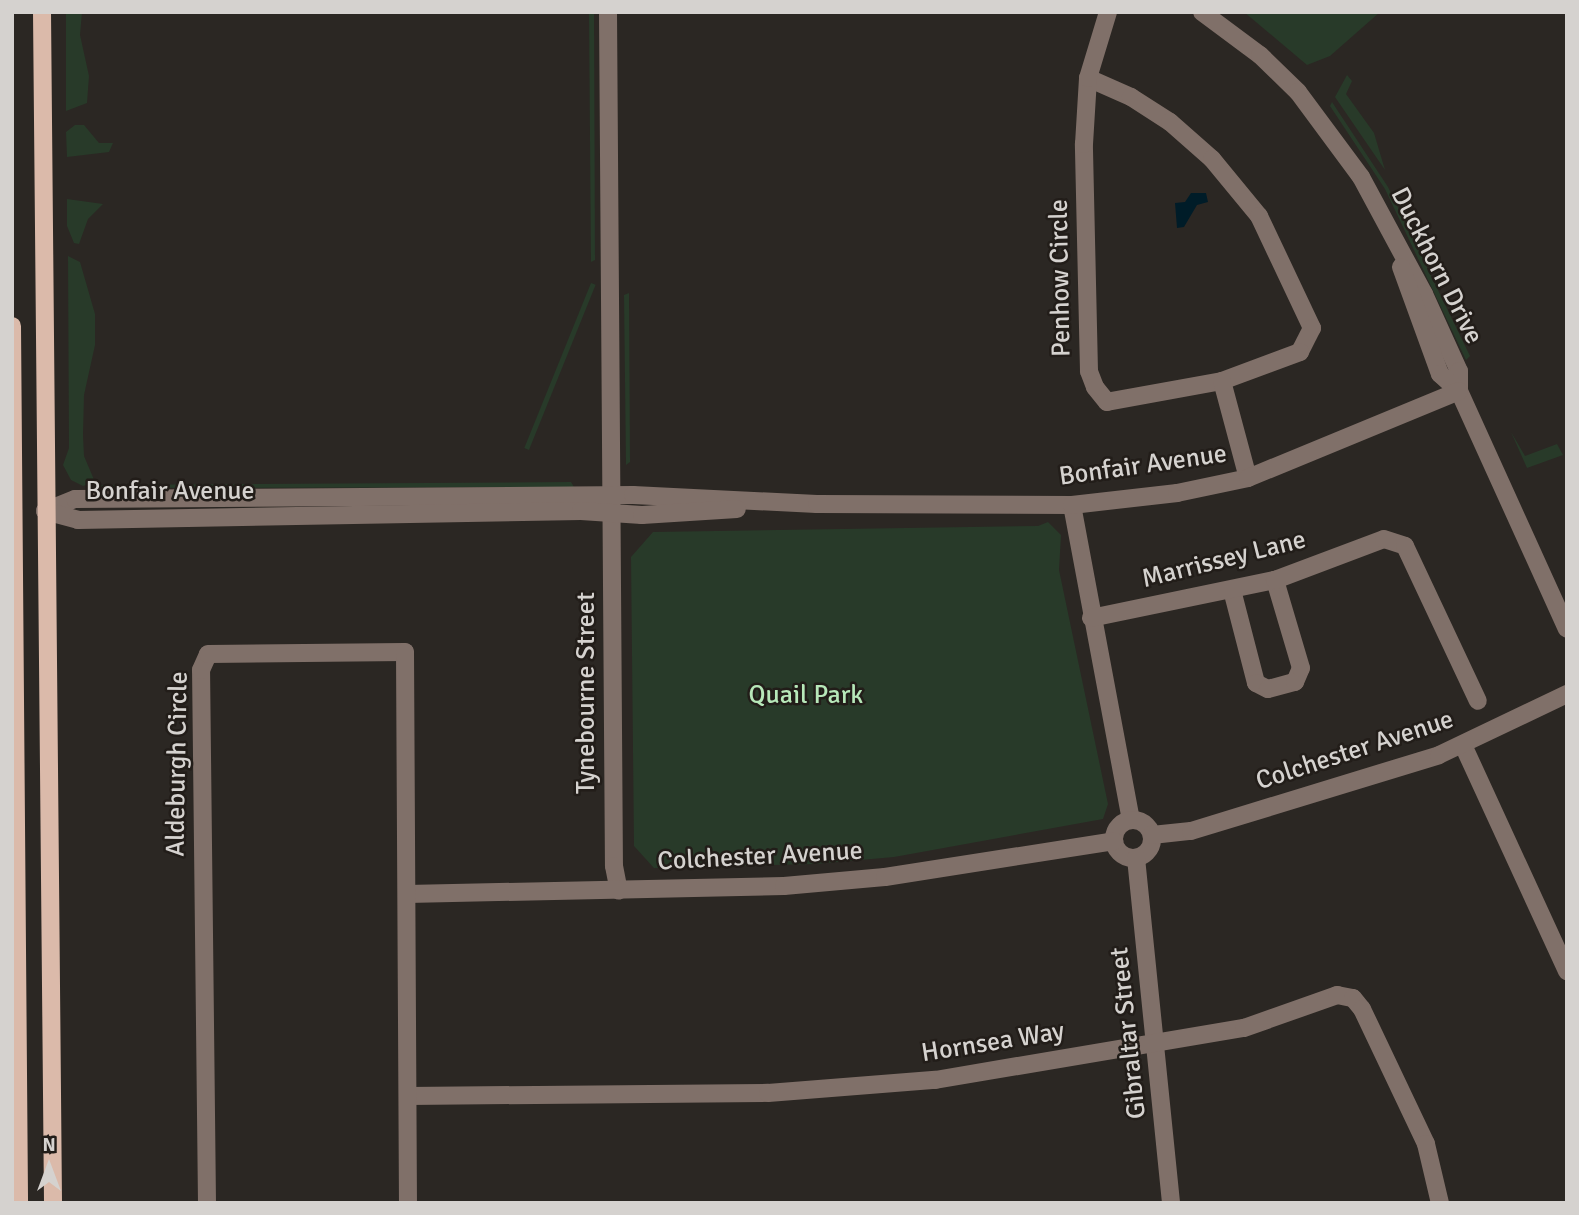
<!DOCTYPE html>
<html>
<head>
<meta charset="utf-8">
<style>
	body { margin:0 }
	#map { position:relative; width:1579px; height:1215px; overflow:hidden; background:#2b2723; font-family:Signika,sans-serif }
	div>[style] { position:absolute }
	.green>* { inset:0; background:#283a29; transform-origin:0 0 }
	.water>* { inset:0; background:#001c28 }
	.minor>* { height:18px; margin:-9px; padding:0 9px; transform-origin:9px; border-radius:9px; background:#807069 }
	.minor>.ring { margin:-9px; padding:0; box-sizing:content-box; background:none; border:18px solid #807069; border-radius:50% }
	.major>* { height:18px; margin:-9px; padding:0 9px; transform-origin:9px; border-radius:9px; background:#dbbaaa }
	span { translate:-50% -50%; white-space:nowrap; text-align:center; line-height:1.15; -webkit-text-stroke:5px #221d19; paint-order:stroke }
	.street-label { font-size:26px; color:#d5d2cf }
	.park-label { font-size:26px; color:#b7e8b9 }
	.frame { position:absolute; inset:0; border:14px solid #d5d2cf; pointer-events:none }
	.north { position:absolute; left:14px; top:1131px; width:70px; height:70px; -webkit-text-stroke:5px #221d19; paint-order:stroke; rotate:0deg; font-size:19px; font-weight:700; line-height:28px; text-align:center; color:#d5d2cf }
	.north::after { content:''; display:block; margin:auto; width:24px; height:32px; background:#d5d2cf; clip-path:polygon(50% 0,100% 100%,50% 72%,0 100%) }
</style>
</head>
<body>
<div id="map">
	<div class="green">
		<div style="clip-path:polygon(66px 12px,82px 12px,80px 35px,89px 76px,87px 103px,66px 111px)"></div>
		<div style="clip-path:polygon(589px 12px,594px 12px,595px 260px,591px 262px)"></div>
		<div style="clip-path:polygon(1244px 12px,1380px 12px,1330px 56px,1307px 65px)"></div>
		<div style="clip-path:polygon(1347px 75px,1352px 81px,1346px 94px,1374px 133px,1385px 170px,1335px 97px)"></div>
		<div style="clip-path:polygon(1332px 102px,1388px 187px,1470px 356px,1466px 360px,1385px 189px,1330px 106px)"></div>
		<div style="clip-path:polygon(75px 125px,84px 125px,99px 143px,113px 143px,109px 152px,67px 157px,66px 132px)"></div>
		<div style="clip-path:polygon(67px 199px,103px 204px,88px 219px,79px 244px,74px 243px,67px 226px)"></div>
		<div style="clip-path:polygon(68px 256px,80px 262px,95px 314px,95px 345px,84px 395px,83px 435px,84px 456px,95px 482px,83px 486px,71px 480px,63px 465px,69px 448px)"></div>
		<div style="left:591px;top:283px;width:5px;height:178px;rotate:22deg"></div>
		<div style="clip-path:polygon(629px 293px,630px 462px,626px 465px,624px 295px)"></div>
		<div style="clip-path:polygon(1511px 432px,1525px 456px,1557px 444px,1563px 455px,1527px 468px)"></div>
		<div style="clip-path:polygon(571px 482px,574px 487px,91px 488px,98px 485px)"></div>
		<div style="clip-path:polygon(1048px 522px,1061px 535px,1059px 570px,1108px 804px,1103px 819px,894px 857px,815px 864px,654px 868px,634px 846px,631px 557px,653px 532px,1038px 526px)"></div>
	</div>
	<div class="water">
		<div style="clip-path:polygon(1191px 193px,1206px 193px,1208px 202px,1197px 205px,1184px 227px,1177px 228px,1175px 203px,1185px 202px)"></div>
	</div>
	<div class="minor">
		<div style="left:608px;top:12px;width:854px;rotate:89.6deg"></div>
		<div style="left:614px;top:866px;width:25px;rotate:79deg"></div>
		<div style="left:1202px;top:12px;width:72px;rotate:36.6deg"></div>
		<div style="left:1260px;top:55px;width:53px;rotate:44.2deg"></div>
		<div style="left:1298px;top:92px;width:106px;rotate:53.5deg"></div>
		<div style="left:1361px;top:177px;width:133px;rotate:61.7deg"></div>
		<div style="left:1424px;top:294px;width:85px;rotate:65.6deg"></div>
		<div style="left:1459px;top:371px;width:20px;rotate:90deg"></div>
		<div style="left:1459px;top:391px;width:261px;rotate:65.6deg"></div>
		<div style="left:1088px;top:78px;width:47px;rotate:23.8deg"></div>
		<div style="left:1131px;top:97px;width:46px;rotate:32.7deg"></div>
		<div style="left:1170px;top:122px;width:56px;rotate:41.4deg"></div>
		<div style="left:1212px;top:159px;width:74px;rotate:50.5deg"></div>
		<div style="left:1259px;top:216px;width:124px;rotate:64.7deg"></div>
		<div style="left:1312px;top:328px;width:27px;rotate:117deg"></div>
		<div style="left:1300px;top:352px;width:83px;rotate:159.6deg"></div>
		<div style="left:1222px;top:381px;width:117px;rotate:169.7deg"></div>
		<div style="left:1107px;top:402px;width:19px;rotate:-129deg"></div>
		<div style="left:1095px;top:387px;width:17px;rotate:-111deg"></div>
		<div style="left:1089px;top:371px;width:227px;rotate:-91.3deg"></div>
		<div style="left:1084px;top:144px;width:66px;rotate:-86.5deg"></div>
		<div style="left:1088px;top:78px;width:69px;rotate:-73.1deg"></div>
		<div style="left:1401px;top:267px;width:114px;rotate:70deg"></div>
		<div style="left:1440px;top:374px;width:25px;rotate:42deg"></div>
		<div style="left:1222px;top:381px;width:100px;rotate:75deg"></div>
		<div style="left:1072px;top:505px;width:320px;rotate:79.4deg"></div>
		<div style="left:45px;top:511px;width:32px;rotate:-22deg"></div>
		<div style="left:75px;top:499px;width:558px;rotate:-0.41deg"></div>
		<div style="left:633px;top:495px;width:184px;rotate:2.8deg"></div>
		<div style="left:817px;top:504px;width:255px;rotate:0.2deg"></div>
		<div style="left:1072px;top:505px;width:106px;rotate:-6.5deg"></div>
		<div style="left:1177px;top:493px;width:73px;rotate:-11.9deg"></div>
		<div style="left:1248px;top:478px;width:228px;rotate:-22.4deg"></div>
		<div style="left:45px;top:511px;width:34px;rotate:15deg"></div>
		<div style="left:78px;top:520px;width:503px;rotate:-1.03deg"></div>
		<div style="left:581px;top:511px;width:61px;rotate:3.8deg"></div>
		<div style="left:642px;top:515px;width:95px;rotate:-3.6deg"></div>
		<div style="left:1232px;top:590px;width:96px;rotate:75.5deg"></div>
		<div style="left:1256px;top:683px;width:13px;rotate:27deg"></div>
		<div style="left:1268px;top:689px;width:28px;rotate:-15deg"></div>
		<div style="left:1295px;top:682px;width:15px;rotate:-67deg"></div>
		<div style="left:1301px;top:668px;width:92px;rotate:-106.5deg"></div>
		<div style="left:1091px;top:618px;width:188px;rotate:-11.7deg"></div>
		<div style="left:1275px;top:580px;width:116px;rotate:-20.6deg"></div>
		<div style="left:1384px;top:539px;width:22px;rotate:18deg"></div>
		<div style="left:1405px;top:546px;width:171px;rotate:64.8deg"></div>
		<div style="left:1463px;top:745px;width:249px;rotate:65.3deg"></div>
		<div class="ring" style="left:1114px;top:820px;width:20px;height:20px"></div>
		<div style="left:1152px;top:835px;width:39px;rotate:-6deg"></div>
		<div style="left:1191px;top:831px;width:259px;rotate:-17deg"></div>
		<div style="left:1439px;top:755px;width:142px;rotate:-25.5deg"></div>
		<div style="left:1136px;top:858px;width:347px;rotate:84.2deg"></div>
		<div style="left:407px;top:894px;width:377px;rotate:-1.2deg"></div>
		<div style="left:784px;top:886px;width:101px;rotate:-5.1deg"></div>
		<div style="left:885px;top:877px;width:232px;rotate:-8.9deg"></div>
		<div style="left:408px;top:1096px;width:360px;rotate:-0.5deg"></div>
		<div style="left:768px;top:1093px;width:168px;rotate:-4.5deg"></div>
		<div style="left:935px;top:1080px;width:313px;rotate:-9.6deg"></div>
		<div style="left:1244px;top:1028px;width:99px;rotate:-19.5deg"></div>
		<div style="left:1337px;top:995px;width:16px;rotate:11deg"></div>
		<div style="left:1353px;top:998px;width:14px;rotate:51deg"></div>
		<div style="left:1362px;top:1009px;width:149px;rotate:64.6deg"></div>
		<div style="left:1426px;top:1144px;width:61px;rotate:76.7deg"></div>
		<div style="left:207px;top:1203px;width:533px;rotate:-90.64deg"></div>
		<div style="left:201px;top:670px;width:17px;rotate:-66deg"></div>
		<div style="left:208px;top:654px;width:197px;rotate:-0.6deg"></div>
		<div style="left:405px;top:652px;width:551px;rotate:89.69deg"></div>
	</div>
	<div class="major">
		<div style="left:42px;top:12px;width:1191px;rotate:89.47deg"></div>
		<div style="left:12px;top:326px;width:877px;rotate:89.54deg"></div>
	</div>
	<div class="street-label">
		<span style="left:1436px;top:266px;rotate:63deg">Duckhorn Drive</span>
		<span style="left:1061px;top:278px;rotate:-91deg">Penhow Circle</span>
		<span style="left:1143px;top:466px;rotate:-8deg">Bonfair Avenue</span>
		<span style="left:170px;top:492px">Bonfair Avenue</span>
		<span style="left:1224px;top:560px;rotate:-14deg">Marrissey Lane</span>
		<span style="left:587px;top:693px;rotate:-90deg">Tynebourne Street</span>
		<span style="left:1355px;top:751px;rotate:-18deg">Colchester Avenue</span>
		<span style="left:178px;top:764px;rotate:-89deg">Aldeburgh Circle</span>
		<span style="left:760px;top:857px;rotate:-3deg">Colchester Avenue</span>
		<span style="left:1129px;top:1033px;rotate:-96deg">Gibraltar Street</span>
		<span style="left:993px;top:1043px;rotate:-9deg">Hornsea Way</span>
	</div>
	<div class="park-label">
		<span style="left:806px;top:696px">Quail Park</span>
	</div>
	<div class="frame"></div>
	<div class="north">N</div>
</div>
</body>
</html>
